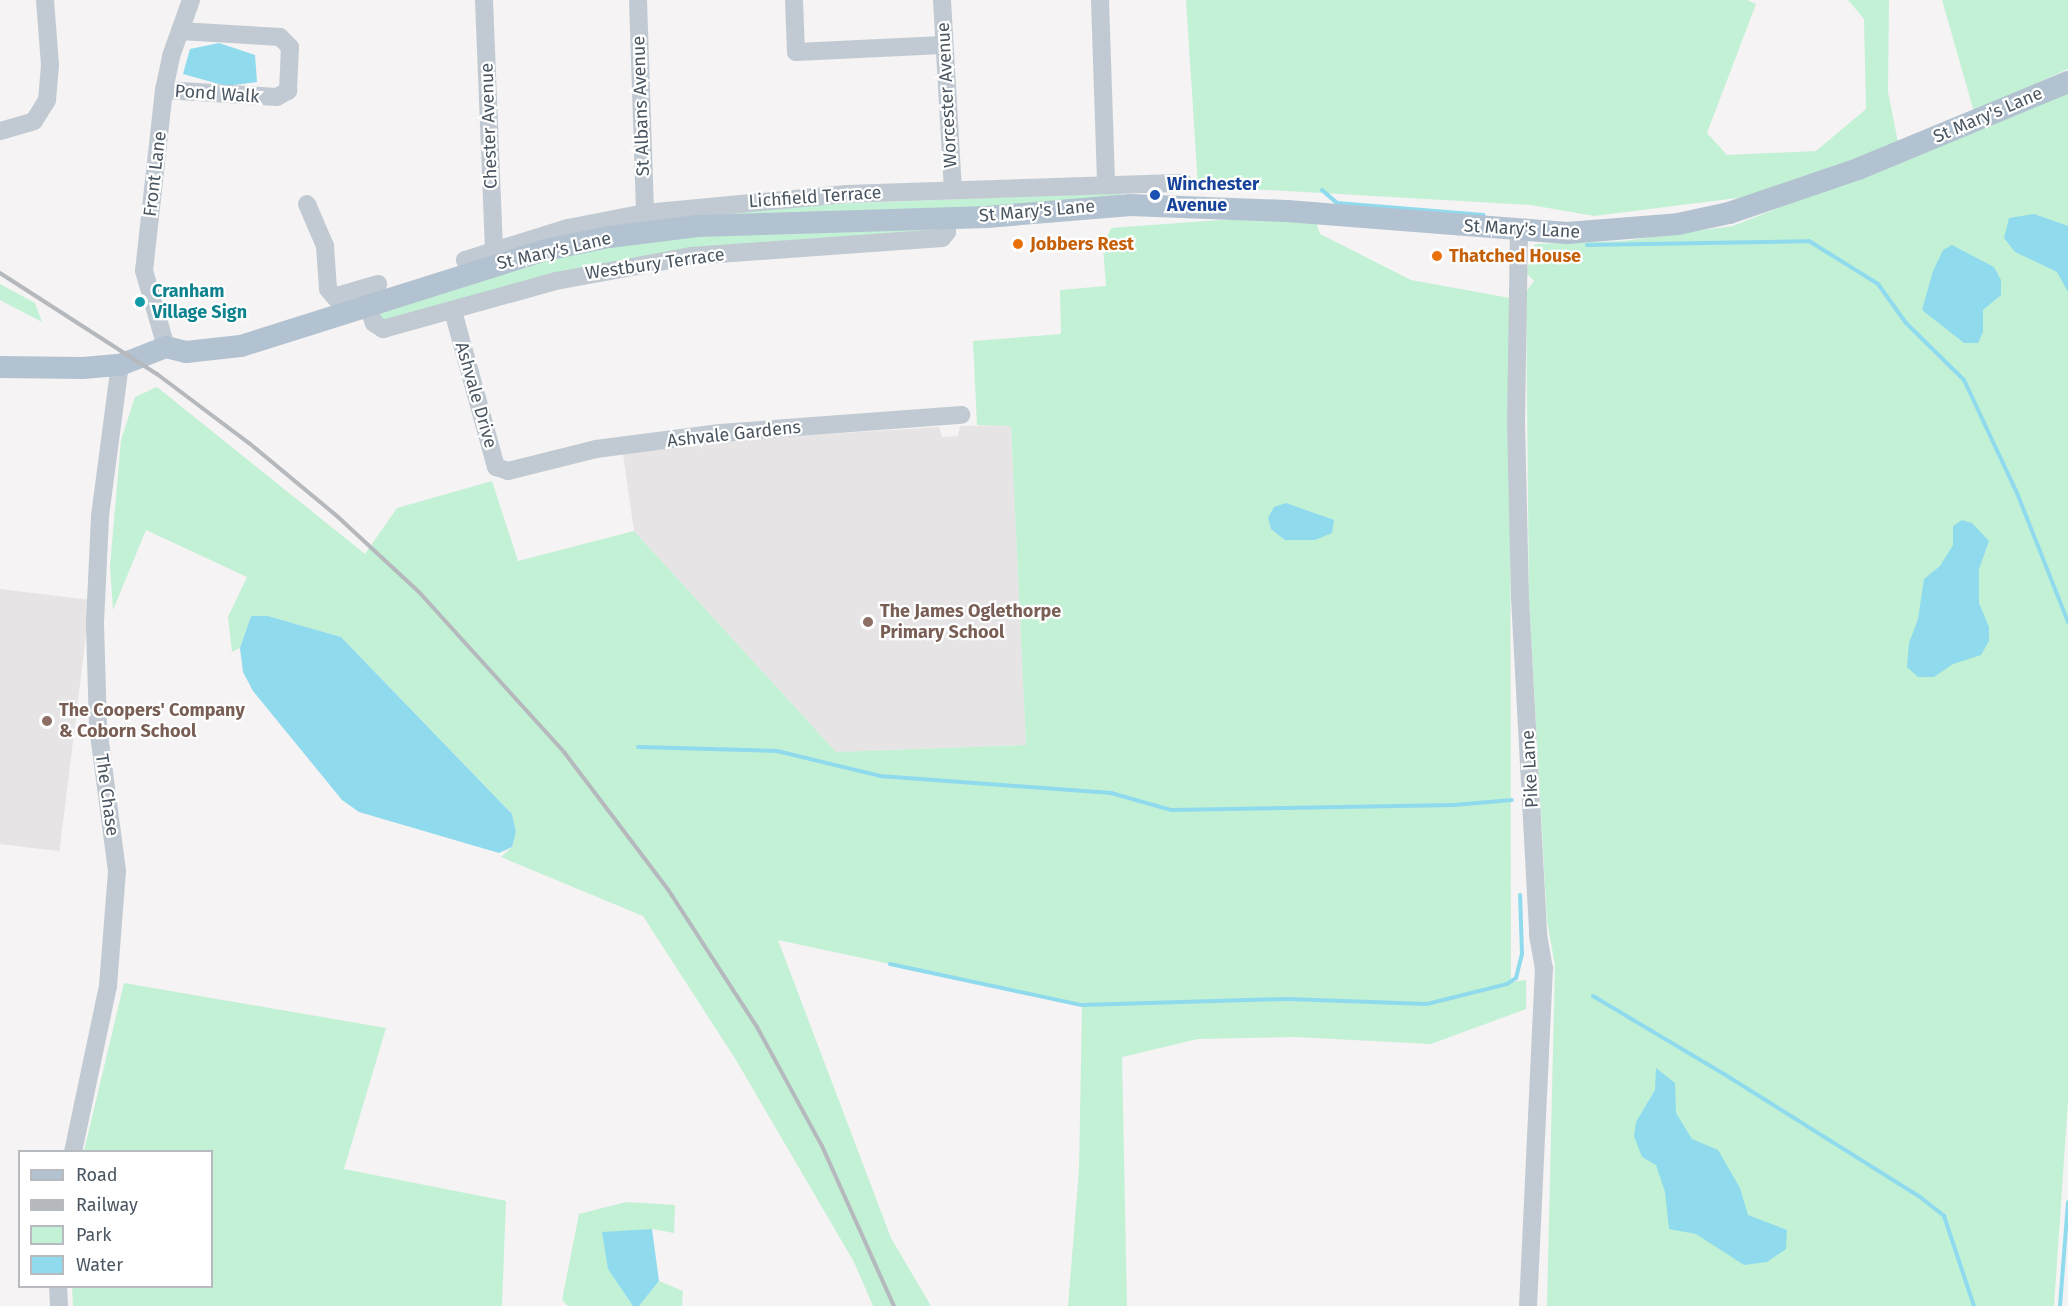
<!DOCTYPE html>
<html>
<head>
<meta charset="utf-8">
<style>
	body { margin:0 }
	#map { position:relative; width:2068px; height:1306px; overflow:hidden; background:#f5f3f3; font-family:"Fira Sans",sans-serif }
	div>[style] { position:absolute }
	.education>* { inset:0; background:#e6e4e5; transform-origin:0 0 }
	.green>* { inset:0; background:#c3f1d5 }
	.water>* { inset:0; background:#90daee }
	.stream>* { height:4px; margin:-2px; padding:0 2px; transform-origin:2px; border-radius:2px; background:#90daee }
	.minor>* { height:18px; margin:-9px; padding:0 9px; transform-origin:9px; border-radius:9px; background:#c1cad2 }
	.major>* { height:22px; margin:-11px; padding:0 11px; transform-origin:11px; border-radius:11px; background:#b3c2d1 }
	.rail>* { height:4px; margin:-2px; padding:0 2px; transform-origin:2px; border-radius:2px; background:#b5b8bd }
	.dots>* { width:16px; height:16px; translate:-50% -50%; box-sizing:border-box; border:3px solid #fff; border-radius:50% }
	span { translate:-50% -50%; white-space:nowrap; text-align:center; line-height:1.15; -webkit-text-stroke:4.5px #fff; paint-order:stroke }
	.street-label { font-size:18px; color:#4a5661 }
	.transit-label { font-size:18px; color:#164399; font-weight:700 }
	.left { translate:0 -50%; text-align:left }
	.food-label { font-size:18px; color:#c56008; font-weight:700 }
	.culture-label { font-size:18px; color:#0d838f; font-weight:700 }
	.education-label { font-size:18px; color:#785e54; font-weight:700 }
	.legend { position:absolute; left:18px; top:1150px; width:195px; height:138px; box-sizing:border-box; background:#fff; border:2px solid #b7bbc0; margin:0; padding:8px 10px; list-style:none; font-size:18px; color:#4a5661 }
	.legend li { display:flex; align-items:center; gap:12px; height:30px }
	.legend b { width:30px; border:2px solid #b7bbc0 }
</style>
</head>
<body>
<div id="map">
	<div class="education">
		<div style="clip-path:polygon(1011px 425px,1026px 745px,836px 752px,634px 531px,623px 454px,720px 441px,939px 427px,942px 437px,958px 436px,960px 426px)"></div>
		<div style="left:0;top:589px;width:91px;height:253px;rotate:7deg"></div>
	</div>
	<div class="green">
		<div style="clip-path:polygon(1186px 0,1747px 0,1756px 4px,1707px 133px,1727px 155px,1816px 151px,1866px 109px,1864px 19px,1848px 0,1889px 0,1888px 92px,1898px 142px,1761px 195px,1594px 216px,1531px 205px,1198px 186px)"></div>
		<div style="clip-path:polygon(1942px 0,2068px 0,2068px 69px,1974px 112px)"></div>
		<div style="clip-path:polygon(2068px 93px,2068px 1101px,2054px 1306px,1547px 1306px,1555px 965px,1547px 921px,1529px 599px,1526px 292px,1534px 281px,1526px 273px,1535px 244px,1623px 241px,1733px 226px)"></div>
		<div style="clip-path:polygon(1122px 193px,1121px 197px,951px 213px,623px 221px,801px 205px)"></div>
		<div style="clip-path:polygon(1261px 217px,1315px 220px,1320px 234px,1411px 280px,1510px 298px,1511px 982px,1526px 980px,1526px 1009px,1431px 1044px,1295px 1037px,1198px 1039px,1122px 1057px,1127px 1306px,1068px 1306px,1079px 1170px,1082px 1005px,778px 940px,891px 1238px,931px 1306px,873px 1306px,854px 1262px,736px 1060px,643px 916px,501px 857px,512px 847px,516px 832px,512px 814px,341px 637px,268px 616px,251px 616px,240px 648px,232px 652px,228px 617px,247px 577px,146px 530px,113px 610px,110px 566px,121px 440px,135px 397px,157px 387px,365px 554px,397px 508px,492px 481px,518px 561px,634px 531px,836px 752px,1026px 745px,1011px 426px,977px 425px,973px 341px,1061px 334px,1060px 290px,1106px 286px,1103px 247px,1111px 228px)"></div>
		<div style="clip-path:polygon(933px 224px,933px 235px,738px 248px,381px 322px,378px 312px,382px 304px,620px 240px)"></div>
		<div style="clip-path:polygon(0 284px,35px 303px,42px 322px,0 300px)"></div>
		<div style="clip-path:polygon(124px 983px,386px 1028px,344px 1169px,506px 1201px,502px 1306px,73px 1306px,72px 1287px,212px 1286px,212px 1152px,84px 1151px)"></div>
		<div style="clip-path:polygon(626px 1202px,675px 1205px,674px 1233px,652px 1229px,609px 1269px,633px 1306px,568px 1306px,562px 1300px,579px 1214px)"></div>
		<div style="clip-path:polygon(659px 1281px,683px 1291px,682px 1306px,639px 1306px)"></div>
	</div>
	<div class="water">
		<div style="clip-path:polygon(219px 43px,255px 55px,257px 82px,226px 86px,183px 74px,190px 49px)"></div>
		<div style="clip-path:polygon(2034px 214px,2068px 226px,2068px 292px,2057px 272px,2015px 252px,2004px 238px,2009px 218px)"></div>
		<div style="clip-path:polygon(1952px 245px,1994px 267px,2001px 280px,2001px 295px,1983px 310px,1983px 332px,1978px 343px,1964px 343px,1922px 310px,1933px 271px,1943px 250px)"></div>
		<div style="clip-path:polygon(1286px 503px,1334px 520px,1332px 533px,1315px 540px,1285px 540px,1271px 529px,1268px 518px,1274px 507px)"></div>
		<div style="clip-path:polygon(1962px 520px,1972px 523px,1989px 541px,1979px 569px,1979px 603px,1989px 627px,1989px 641px,1981px 655px,1953px 664px,1934px 677px,1918px 677px,1907px 667px,1909px 643px,1918px 619px,1924px 579px,1940px 566px,1953px 545px,1953px 526px)"></div>
		<div style="clip-path:polygon(251px 616px,268px 616px,341px 637px,512px 814px,516px 832px,512px 847px,499px 853px,359px 812px,342px 800px,253px 691px,243px 672px,240px 648px)"></div>
		<div style="clip-path:polygon(1656px 1068px,1675px 1083px,1676px 1113px,1692px 1139px,1718px 1150px,1740px 1188px,1748px 1215px,1787px 1230px,1786px 1249px,1767px 1262px,1744px 1265px,1696px 1234px,1669px 1229px,1665px 1192px,1656px 1165px,1642px 1157px,1634px 1136px,1636px 1122px,1655px 1090px)"></div>
		<div style="clip-path:polygon(652px 1229px,659px 1281px,639px 1306px,633px 1306px,608px 1269px,602px 1232px)"></div>
	</div>
	<div class="stream">
		<div style="left:1322px;top:190px;width:20px;rotate:41deg"></div>
		<div style="left:1337px;top:203px;width:147px;rotate:4.7deg"></div>
		<div style="left:1587px;top:245px;width:222px;rotate:-1deg"></div>
		<div style="left:1809px;top:241px;width:81px;rotate:31.9deg"></div>
		<div style="left:1878px;top:284px;width:48px;rotate:54.3deg"></div>
		<div style="left:1906px;top:323px;width:81px;rotate:44.5deg"></div>
		<div style="left:1964px;top:380px;width:125px;rotate:64.9deg"></div>
		<div style="left:2017px;top:493px;width:139px;rotate:68.4deg"></div>
		<div style="left:638px;top:747px;width:139px;rotate:1.6deg"></div>
		<div style="left:777px;top:751px;width:106px;rotate:13.6deg"></div>
		<div style="left:880px;top:776px;width:232px;rotate:4.2deg"></div>
		<div style="left:1111px;top:793px;width:62px;rotate:15.8deg"></div>
		<div style="left:1171px;top:810px;width:283px;rotate:-1deg"></div>
		<div style="left:1454px;top:805px;width:58px;rotate:-4.9deg"></div>
		<div style="left:890px;top:964px;width:196px;rotate:12.1deg"></div>
		<div style="left:1082px;top:1005px;width:205px;rotate:-1.7deg"></div>
		<div style="left:1287px;top:999px;width:140px;rotate:2deg"></div>
		<div style="left:1427px;top:1004px;width:82px;rotate:-14deg"></div>
		<div style="left:1507px;top:984px;width:11px;rotate:-34deg"></div>
		<div style="left:1516px;top:978px;width:25px;rotate:-76deg"></div>
		<div style="left:1522px;top:954px;width:59px;rotate:-91.9deg"></div>
		<div style="left:1593px;top:996px;width:152px;rotate:30.8deg"></div>
		<div style="left:1724px;top:1074px;width:231px;rotate:32.1deg"></div>
		<div style="left:1920px;top:1197px;width:31px;rotate:38deg"></div>
		<div style="left:1944px;top:1216px;width:95px;rotate:71.6deg"></div>
		<div style="left:2060px;top:1306px;width:104px;rotate:-85.6deg"></div>
	</div>
	<div class="minor">
		<div style="left:484px;top:0;width:251px;rotate:87.7deg"></div>
		<div style="left:638px;top:0;width:213px;rotate:88.1deg"></div>
		<div style="left:794px;top:0;width:52px;rotate:87.8deg"></div>
		<div style="left:796px;top:52px;width:147px;rotate:-2.7deg"></div>
		<div style="left:942px;top:0;width:189px;rotate:86.7deg"></div>
		<div style="left:1100px;top:0;width:183px;rotate:88.1deg"></div>
		<div style="left:164px;top:90px;width:113px;rotate:3.5deg"></div>
		<div style="left:277px;top:97px;width:13px;rotate:-29deg"></div>
		<div style="left:288px;top:91px;width:44px;rotate:-87.4deg"></div>
		<div style="left:290px;top:47px;width:14px;rotate:-135deg"></div>
		<div style="left:280px;top:37px;width:100px;rotate:-176.6deg"></div>
		<div style="left:0;top:131px;width:35px;rotate:-16deg"></div>
		<div style="left:34px;top:121px;width:25px;rotate:-58deg"></div>
		<div style="left:47px;top:100px;width:35px;rotate:-85deg"></div>
		<div style="left:50px;top:65px;width:65px;rotate:-94.4deg"></div>
		<div style="left:307px;top:204px;width:46px;rotate:66.8deg"></div>
		<div style="left:325px;top:246px;width:43px;rotate:86deg"></div>
		<div style="left:328px;top:289px;width:31px;rotate:50deg"></div>
		<div style="left:1519px;top:231px;width:191px;rotate:90.9deg"></div>
		<div style="left:1516px;top:422px;width:176px;rotate:88.7deg"></div>
		<div style="left:1520px;top:598px;width:337px;rotate:86.9deg"></div>
		<div style="left:1538px;top:935px;width:34px;rotate:80deg"></div>
		<div style="left:1544px;top:968px;width:338px;rotate:92.7deg"></div>
		<div style="left:470px;top:271px;width:12px;rotate:-114deg"></div>
		<div style="left:465px;top:260px;width:108px;rotate:-17.3deg"></div>
		<div style="left:568px;top:228px;width:78px;rotate:-11deg"></div>
		<div style="left:645px;top:213px;width:202px;rotate:-5.4deg"></div>
		<div style="left:846px;top:194px;width:338px;rotate:-1.9deg"></div>
		<div style="left:337px;top:296px;width:43px;rotate:-16.3deg"></div>
		<div style="left:368px;top:306px;width:18px;rotate:71deg"></div>
		<div style="left:374px;top:323px;width:11px;rotate:34deg"></div>
		<div style="left:383px;top:329px;width:180px;rotate:-15.5deg"></div>
		<div style="left:556px;top:281px;width:137px;rotate:-10.5deg"></div>
		<div style="left:691px;top:256px;width:252px;rotate:-4.1deg"></div>
		<div style="left:942px;top:238px;width:8px;rotate:-50deg"></div>
		<div style="left:947px;top:232px;width:14px;rotate:-90deg"></div>
		<div style="left:453px;top:311px;width:162px;rotate:74.6deg"></div>
		<div style="left:496px;top:467px;width:13px;rotate:18deg"></div>
		<div style="left:508px;top:471px;width:91px;rotate:-14deg"></div>
		<div style="left:596px;top:449px;width:125px;rotate:-7.4deg"></div>
		<div style="left:720px;top:433px;width:242px;rotate:-4.3deg"></div>
		<div style="left:166px;top:347px;width:79px;rotate:-106.1deg"></div>
		<div style="left:144px;top:271px;width:182px;rotate:-83.7deg"></div>
		<div style="left:164px;top:90px;width:35px;rotate:-78deg"></div>
		<div style="left:171px;top:56px;width:59px;rotate:-70.3deg"></div>
		<div style="left:73px;top:1152px;width:170px;rotate:-78.1deg"></div>
		<div style="left:108px;top:986px;width:115px;rotate:-85.5deg"></div>
		<div style="left:117px;top:871px;width:146px;rotate:-97.5deg"></div>
		<div style="left:98px;top:726px;width:103px;rotate:-91.7deg"></div>
		<div style="left:95px;top:623px;width:107px;rotate:-87.3deg"></div>
		<div style="left:100px;top:516px;width:152px;rotate:-82.5deg"></div>
		<div style="left:58px;top:1286px;width:20px;rotate:87deg"></div>
	</div>
	<div class="major">
		<div style="left:0;top:367px;width:83px;rotate:0.7deg"></div>
		<div style="left:83px;top:368px;width:37px;rotate:-5deg"></div>
		<div style="left:120px;top:365px;width:49px;rotate:-21.4deg"></div>
		<div style="left:166px;top:347px;width:21px;rotate:14deg"></div>
		<div style="left:186px;top:352px;width:55px;rotate:-6.2deg"></div>
		<div style="left:241px;top:346px;width:319px;rotate:-17.5deg"></div>
		<div style="left:545px;top:250px;width:65px;rotate:-11.5deg"></div>
		<div style="left:609px;top:237px;width:89px;rotate:-7.1deg"></div>
		<div style="left:697px;top:226px;width:290px;rotate:-1.8deg"></div>
		<div style="left:987px;top:217px;width:144px;rotate:-4.8deg"></div>
		<div style="left:1130px;top:205px;width:157px;rotate:2.2deg"></div>
		<div style="left:1287px;top:211px;width:281px;rotate:4.5deg"></div>
		<div style="left:1567px;top:233px;width:111px;rotate:-4.6deg"></div>
		<div style="left:1678px;top:224px;width:52px;rotate:-12.2deg"></div>
		<div style="left:1729px;top:213px;width:136px;rotate:-18.8deg"></div>
		<div style="left:1858px;top:169px;width:227px;rotate:-22.5deg"></div>
	</div>
	<div class="rail">
		<div style="left:0;top:273px;width:187px;rotate:32.8deg"></div>
		<div style="left:157px;top:374px;width:115px;rotate:36.9deg"></div>
		<div style="left:249px;top:443px;width:116px;rotate:39.7deg"></div>
		<div style="left:338px;top:517px;width:110px;rotate:42.8deg"></div>
		<div style="left:419px;top:592px;width:216px;rotate:47.8deg"></div>
		<div style="left:564px;top:752px;width:174px;rotate:52.9deg"></div>
		<div style="left:669px;top:891px;width:162px;rotate:57.1deg"></div>
		<div style="left:757px;top:1027px;width:136px;rotate:61.4deg"></div>
		<div style="left:822px;top:1146px;width:175px;rotate:65.8deg"></div>
	</div>
	<div class="dots">
		<div style="left:1155px;top:195px;background:#1a4fb4"></div>
		<div style="left:1018px;top:244px;background:#e8710a"></div>
		<div style="left:1437px;top:256px;background:#e8710a"></div>
		<div style="left:140px;top:302px;background:#0f9aa8"></div>
		<div style="left:868px;top:622px;background:#8d6e63"></div>
		<div style="left:47px;top:721px;background:#8d6e63"></div>
	</div>
	<div class="street-label">
		<span style="left:217px;top:94px;rotate:4deg">Pond Walk</span>
		<span style="left:947px;top:95px;rotate:-93deg">Worcester Avenue</span>
		<span style="left:641px;top:106px;rotate:-92deg">St Albans Avenue</span>
		<span style="left:1988px;top:115px;rotate:-23deg">St Mary's Lane</span>
		<span style="left:489px;top:126px;rotate:-92deg">Chester Avenue</span>
		<span style="left:155px;top:174px;rotate:-83deg">Front Lane</span>
		<span style="left:815px;top:197px;rotate:-4deg">Lichfield Terrace</span>
		<span style="left:1037px;top:211px;rotate:-5deg">St Mary's Lane</span>
		<span style="left:1522px;top:229px;rotate:3deg">St Mary's Lane</span>
		<span style="left:554px;top:251px;rotate:-13deg">St Mary's Lane</span>
		<span style="left:655px;top:264px;rotate:-8deg">Westbury Terrace</span>
		<span style="left:476px;top:395px;rotate:74deg">Ashvale Drive</span>
		<span style="left:734px;top:434px;rotate:-6deg">Ashvale Gardens</span>
		<span style="left:1530px;top:769px;rotate:-93deg">Pike Lane</span>
		<span style="left:107px;top:795px;rotate:82deg">The Chase</span>
	</div>
	<div class="transit-label">
		<span class="left" style="left:1167px;top:195px">Winchester<br>Avenue</span>
	</div>
	<div class="food-label">
		<span class="left" style="left:1030px;top:244px">Jobbers Rest</span>
		<span class="left" style="left:1449px;top:256px">Thatched House</span>
	</div>
	<div class="culture-label">
		<span class="left" style="left:152px;top:302px">Cranham<br>Village Sign</span>
	</div>
	<div class="education-label">
		<span class="left" style="left:880px;top:622px">The James Oglethorpe<br>Primary School</span>
		<span class="left" style="left:59px;top:721px">The Coopers' Company<br>&amp; Coborn School</span>
	</div>
	<ul class="legend">
	<li><b style="height:8px;background:#b3c2d1"></b>Road</li>
	<li><b style="height:8px;background:#b5b8bd"></b>Railway</li>
	<li><b style="height:16px;background:#c3f1d5"></b>Park</li>
	<li><b style="height:16px;background:#90daee"></b>Water</li>
	</ul>
</div>
</body>
</html>
